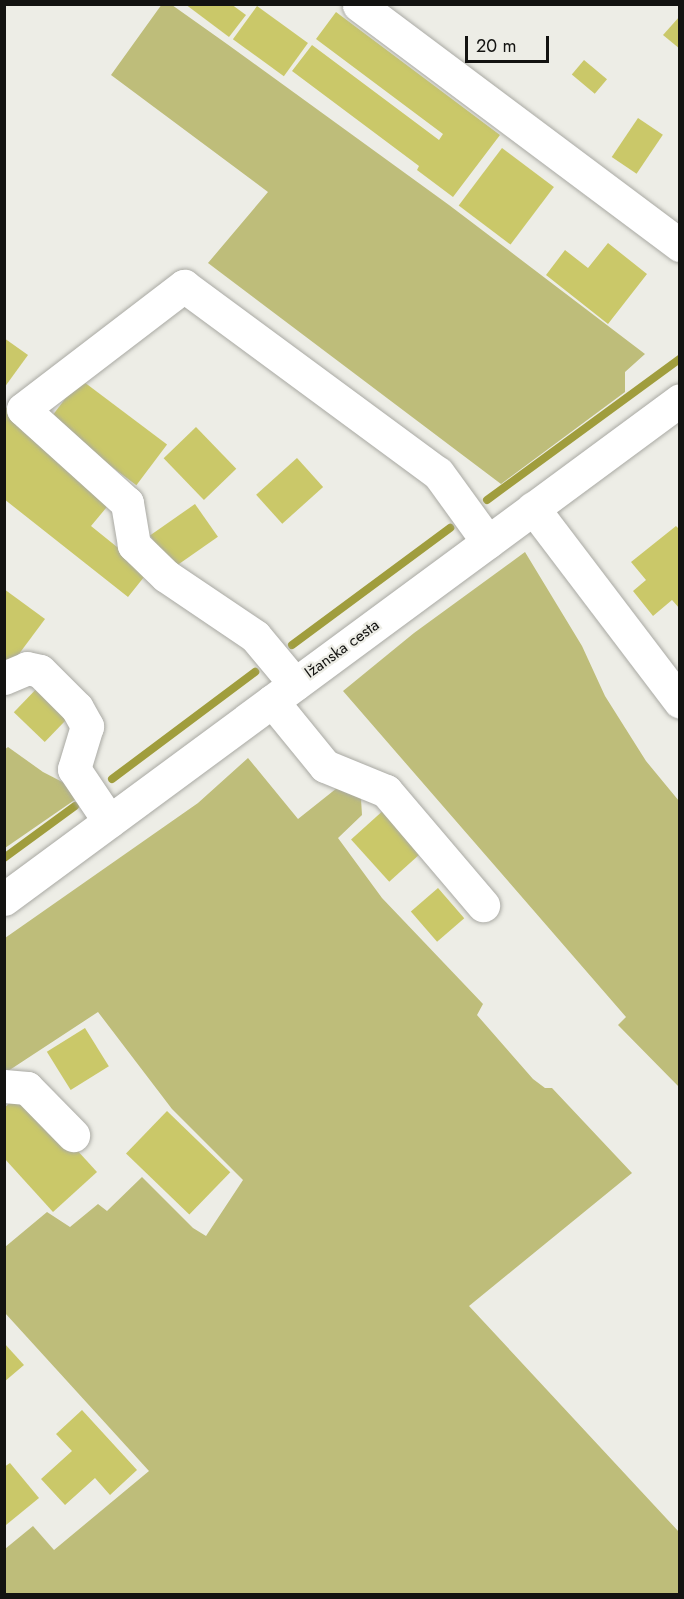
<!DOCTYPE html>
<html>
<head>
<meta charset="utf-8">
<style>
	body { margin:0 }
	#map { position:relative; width:684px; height:1599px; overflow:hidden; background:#edede6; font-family:Jost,sans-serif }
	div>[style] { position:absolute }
	.green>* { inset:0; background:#bebd7a }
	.stream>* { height:8px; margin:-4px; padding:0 4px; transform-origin:4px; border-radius:4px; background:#a09d3d }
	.building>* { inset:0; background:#cac869; transform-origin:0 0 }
	.roads { filter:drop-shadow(0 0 2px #a9a9a3) drop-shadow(0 0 2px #a9a9a3) }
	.minor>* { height:33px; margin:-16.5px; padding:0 16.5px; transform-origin:16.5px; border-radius:16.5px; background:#fff }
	span { translate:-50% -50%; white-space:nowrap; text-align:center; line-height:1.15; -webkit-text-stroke:4.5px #edede6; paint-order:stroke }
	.street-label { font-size:16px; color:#131311 }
	.frame { position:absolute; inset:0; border:6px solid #131311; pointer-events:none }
	.scale { position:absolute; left:465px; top:36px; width:84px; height:27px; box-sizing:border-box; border:3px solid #131311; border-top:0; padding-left:8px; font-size:18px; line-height:21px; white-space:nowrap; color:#131311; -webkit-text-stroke:4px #edede6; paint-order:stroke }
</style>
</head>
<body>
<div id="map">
	<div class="green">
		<div style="clip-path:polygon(162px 4px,172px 5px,227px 44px,449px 205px,645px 354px,625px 372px,625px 392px,501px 484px,208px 263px,268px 192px,111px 75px)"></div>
		<div style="clip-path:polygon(525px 552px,582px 646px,605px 696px,646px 761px,679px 801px,679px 1087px,618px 1025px,626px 1017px,343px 691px,414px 633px)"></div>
		<div style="clip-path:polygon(8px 747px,43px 772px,74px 788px,76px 799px,5px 848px,4px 750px)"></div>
		<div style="clip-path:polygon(248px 758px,298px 819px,337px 788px,355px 786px,361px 799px,362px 815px,338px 838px,382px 898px,483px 1004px,477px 1015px,533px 1079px,545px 1088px,552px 1088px,632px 1173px,469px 1306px,679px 1532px,679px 1594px,5px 1594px,5px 1549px,33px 1526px,54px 1550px,149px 1471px,5px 1313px,5px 1247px,47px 1212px,70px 1227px,98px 1204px,107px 1211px,142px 1177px,193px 1228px,206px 1236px,243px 1180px,172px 1109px,98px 1012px,5px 1073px,5px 938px,198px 803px)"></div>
	</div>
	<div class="stream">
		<div style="left:487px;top:500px;width:239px;rotate:-36.2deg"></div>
		<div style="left:292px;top:645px;width:197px;rotate:-36.5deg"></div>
		<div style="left:112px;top:779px;width:179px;rotate:-36.8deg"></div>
		<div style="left:4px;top:858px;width:88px;rotate:-36.2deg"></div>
	</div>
	<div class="building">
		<div style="clip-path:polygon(185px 4px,231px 4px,246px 15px,229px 37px)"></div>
		<div style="left:257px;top:6px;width:63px;height:41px;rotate:36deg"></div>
		<div style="clip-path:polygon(336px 12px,500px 135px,453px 197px,417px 170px,419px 166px,292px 71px,312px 45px,439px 140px,443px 134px,316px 39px)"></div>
		<div style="clip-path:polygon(680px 16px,680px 49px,663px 35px)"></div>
		<div style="left:584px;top:60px;width:30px;height:19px;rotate:40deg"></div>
		<div style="left:638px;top:118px;width:30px;height:47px;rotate:34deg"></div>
		<div style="left:502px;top:148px;width:65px;height:72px;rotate:37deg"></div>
		<div style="clip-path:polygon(608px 243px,647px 274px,608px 324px,546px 275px,565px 250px,588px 268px)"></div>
		<div style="clip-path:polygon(4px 338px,28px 355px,4px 388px)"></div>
		<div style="left:80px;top:379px;width:109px;height:51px;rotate:37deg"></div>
		<div style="clip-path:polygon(4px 406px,27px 424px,22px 431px,111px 502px,91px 526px,148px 572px,128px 597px,4px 499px)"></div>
		<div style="left:196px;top:427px;width:58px;height:45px;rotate:46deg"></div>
		<div style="left:297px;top:458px;width:39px;height:55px;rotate:48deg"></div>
		<div style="left:195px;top:504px;width:40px;height:55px;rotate:55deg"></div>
		<div style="clip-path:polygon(676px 526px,680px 530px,680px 609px,672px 600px,653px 616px,633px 591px,646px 580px,631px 562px)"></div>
		<div style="clip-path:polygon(4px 589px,45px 619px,10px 666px,4px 662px)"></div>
		<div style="left:43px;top:682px;width:43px;height:42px;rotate:44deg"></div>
		<div style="left:386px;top:808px;width:57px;height:47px;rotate:48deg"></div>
		<div style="left:438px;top:888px;width:40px;height:36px;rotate:49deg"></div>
		<div style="left:85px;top:1028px;width:45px;height:45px;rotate:58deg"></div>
		<div style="clip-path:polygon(23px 1091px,97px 1172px,53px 1212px,4px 1158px,4px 1108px)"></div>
		<div style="left:167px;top:1111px;width:88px;height:59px;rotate:44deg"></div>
		<div style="clip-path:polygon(4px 1343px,24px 1365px,4px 1382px)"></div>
		<div style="clip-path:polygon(82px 1410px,137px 1470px,110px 1495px,95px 1478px,65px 1505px,41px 1479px,72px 1451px,56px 1434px)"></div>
		<div style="clip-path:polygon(10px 1463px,39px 1498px,6px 1525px,4px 1467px)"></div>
	</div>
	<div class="roads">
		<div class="minor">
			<div style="left:359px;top:5px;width:401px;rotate:36.8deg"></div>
			<div style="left:533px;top:508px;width:243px;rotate:52.8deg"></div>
			<div style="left:4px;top:678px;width:25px;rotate:-23deg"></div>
			<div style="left:27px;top:668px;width:13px;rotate:13deg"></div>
			<div style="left:40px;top:671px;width:52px;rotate:45deg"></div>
			<div style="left:77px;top:708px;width:21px;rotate:61deg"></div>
			<div style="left:87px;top:726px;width:45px;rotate:106.8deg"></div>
			<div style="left:74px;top:769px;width:63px;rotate:56.1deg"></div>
			<div style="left:295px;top:684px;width:62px;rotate:-129.8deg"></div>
			<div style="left:255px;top:636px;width:107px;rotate:-146deg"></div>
			<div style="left:166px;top:576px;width:45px;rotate:-135.9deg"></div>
			<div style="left:134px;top:545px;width:43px;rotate:-99.5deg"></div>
			<div style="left:127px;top:503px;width:140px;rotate:-137.9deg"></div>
			<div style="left:23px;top:409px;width:203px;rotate:-37.4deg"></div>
			<div style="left:184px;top:286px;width:315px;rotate:36.4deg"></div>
			<div style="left:438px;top:473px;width:85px;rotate:54.1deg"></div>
			<div style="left:272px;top:701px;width:84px;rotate:50.8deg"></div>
			<div style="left:325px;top:766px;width:66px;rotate:22.3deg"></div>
			<div style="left:386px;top:791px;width:150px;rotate:49.6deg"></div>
			<div style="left:4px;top:899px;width:840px;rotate:-36.43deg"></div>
			<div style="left:4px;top:1086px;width:23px;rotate:5deg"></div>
			<div style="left:27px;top:1088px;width:66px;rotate:45.6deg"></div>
		</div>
	</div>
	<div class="street-label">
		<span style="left:342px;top:649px;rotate:-36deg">Ižanska cesta</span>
	</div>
	<div class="frame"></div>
	<div class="scale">20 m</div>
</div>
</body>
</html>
